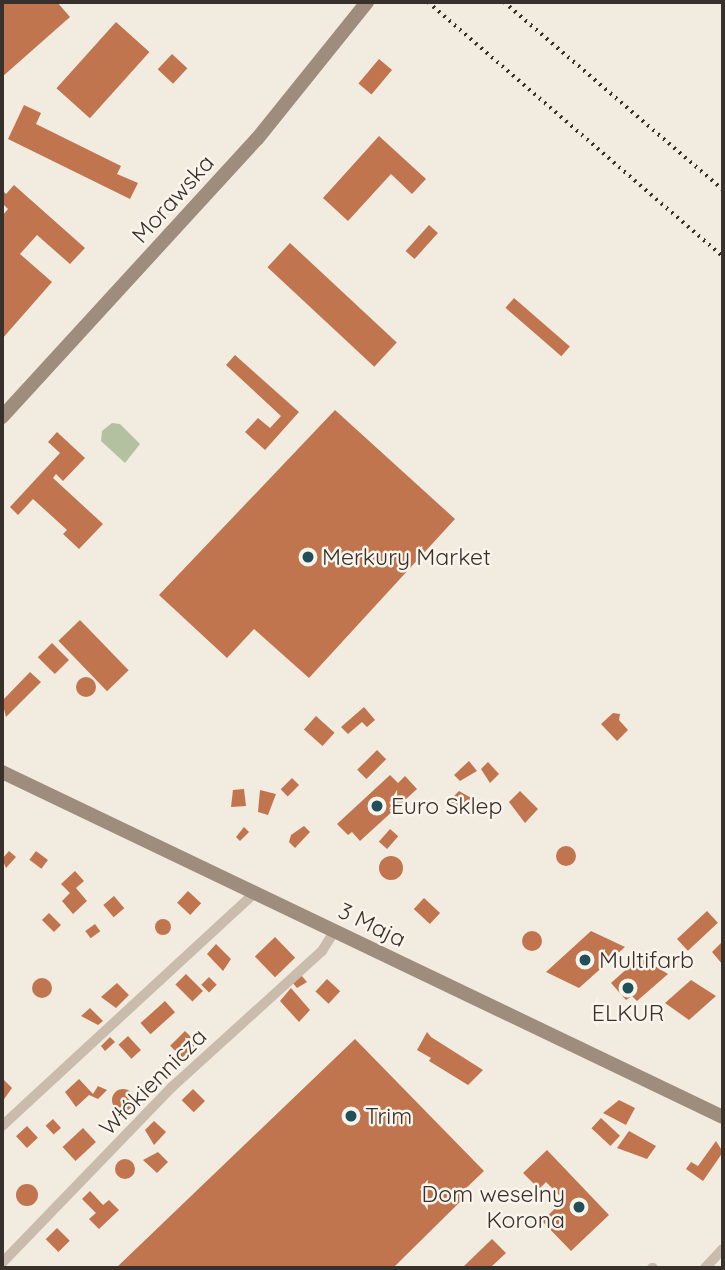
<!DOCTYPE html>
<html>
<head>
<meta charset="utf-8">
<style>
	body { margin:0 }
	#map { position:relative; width:725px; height:1270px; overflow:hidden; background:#f2ebe0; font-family:Quicksand,sans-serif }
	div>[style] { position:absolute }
	.green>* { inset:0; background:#b3c1a0 }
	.building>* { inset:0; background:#c1754f; transform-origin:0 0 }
	.round { border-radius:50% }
	.street>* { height:10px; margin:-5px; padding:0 5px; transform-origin:5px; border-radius:5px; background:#cabcac }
	.secondary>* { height:14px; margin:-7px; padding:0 7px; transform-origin:7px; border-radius:7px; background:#9e8c7d }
	.rail>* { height:3.5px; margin-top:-1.75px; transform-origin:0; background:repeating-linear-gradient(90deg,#38302a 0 2px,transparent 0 7px) }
	.dots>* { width:19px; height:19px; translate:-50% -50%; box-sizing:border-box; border:4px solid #faf5ec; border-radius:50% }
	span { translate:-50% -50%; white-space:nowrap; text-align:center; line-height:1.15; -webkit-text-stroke:5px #faf5ec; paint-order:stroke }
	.street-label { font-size:23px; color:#38302a }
	.poi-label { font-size:23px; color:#38302a }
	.left { translate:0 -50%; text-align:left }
	.right { translate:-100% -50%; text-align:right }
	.frame { position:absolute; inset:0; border:4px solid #38302a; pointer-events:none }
</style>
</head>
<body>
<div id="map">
	<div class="green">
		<div style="clip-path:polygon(112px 423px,120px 424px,140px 444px,125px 463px,101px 441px,102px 431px)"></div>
	</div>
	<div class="building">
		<div style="clip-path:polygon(2px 2px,57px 2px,70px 17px,2px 77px)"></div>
		<div style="left:116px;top:22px;width:45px;height:89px;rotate:42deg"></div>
		<div style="left:172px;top:54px;width:21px;height:21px;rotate:43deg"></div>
		<div style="left:379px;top:59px;width:17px;height:32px;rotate:40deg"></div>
		<div style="clip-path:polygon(24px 105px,41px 113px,36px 124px,121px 166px,117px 174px,138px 183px,130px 199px,8px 139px)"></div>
		<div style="clip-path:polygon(379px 136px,426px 179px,412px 194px,391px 174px,348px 221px,323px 198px)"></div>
		<div style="clip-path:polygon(14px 185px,85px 248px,70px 264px,37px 235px,20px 254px,52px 282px,2px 339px,2px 216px,8px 209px,2px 203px,2px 190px,6px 194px)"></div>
		<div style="left:429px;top:225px;width:12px;height:35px;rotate:42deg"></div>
		<div style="left:290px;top:243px;width:146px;height:33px;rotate:43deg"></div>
		<div style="left:514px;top:298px;width:74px;height:13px;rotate:41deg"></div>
		<div style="clip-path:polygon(235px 355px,299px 412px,265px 450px,245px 432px,258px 418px,270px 428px,281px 416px,226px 365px)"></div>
		<div style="clip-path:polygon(335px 410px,455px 519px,309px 678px,254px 629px,227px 658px,159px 595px)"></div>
		<div style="clip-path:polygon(57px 432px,85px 458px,63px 481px,56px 474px,53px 478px,103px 524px,79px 549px,63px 534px,67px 530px,33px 499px,18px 515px,10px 507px,60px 453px,48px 442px)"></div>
		<div style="left:80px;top:620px;width:70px;height:30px;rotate:46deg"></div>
		<div style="left:52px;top:643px;width:24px;height:20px;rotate:45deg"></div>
		<div style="clip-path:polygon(30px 672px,41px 682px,6px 717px,2px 701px)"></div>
		<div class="round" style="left:76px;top:677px;width:20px;height:20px"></div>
		<div style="clip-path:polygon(364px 707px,375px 720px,367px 727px,362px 722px,348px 734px,341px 727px)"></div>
		<div style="clip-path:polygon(613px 713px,620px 714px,619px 720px,628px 730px,617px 741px,601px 724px)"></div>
		<div style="left:316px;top:716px;width:25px;height:18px;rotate:42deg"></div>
		<div style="left:377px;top:750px;width:13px;height:28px;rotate:45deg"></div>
		<div style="clip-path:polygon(469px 761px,477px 771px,460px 781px,454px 775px)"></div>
		<div style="clip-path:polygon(488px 762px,499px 774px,490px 783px,481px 769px)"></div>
		<div style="clip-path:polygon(390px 775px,398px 783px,405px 776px,417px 789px,360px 841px,352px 832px,348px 835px,337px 824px)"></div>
		<div style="left:292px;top:778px;width:10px;height:16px;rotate:45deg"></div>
		<div style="clip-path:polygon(244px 789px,246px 806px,231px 807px,233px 790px)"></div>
		<div style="clip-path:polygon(260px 790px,276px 794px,268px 815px,258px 812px)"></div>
		<div style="clip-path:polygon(459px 791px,475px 800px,458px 815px,447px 803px)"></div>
		<div style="clip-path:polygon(520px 791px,538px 809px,525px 823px,509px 802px)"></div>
		<div style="clip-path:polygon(304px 826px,310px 832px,295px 848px,289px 842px,291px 835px)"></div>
		<div style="clip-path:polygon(244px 827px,249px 832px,240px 841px,236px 837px)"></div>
		<div style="left:390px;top:829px;width:11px;height:17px;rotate:41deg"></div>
		<div class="round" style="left:556px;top:846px;width:20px;height:20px"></div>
		<div style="clip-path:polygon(9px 851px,16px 857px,6px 868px,2px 859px)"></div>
		<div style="left:36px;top:851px;width:15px;height:11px;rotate:37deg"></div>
		<div class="round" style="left:379px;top:856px;width:24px;height:24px"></div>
		<div style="clip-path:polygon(75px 871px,84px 881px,76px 888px,87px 901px,73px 914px,62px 901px,70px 893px,61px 884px)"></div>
		<div style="left:188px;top:891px;width:18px;height:16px;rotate:43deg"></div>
		<div style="left:114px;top:896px;width:16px;height:14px;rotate:50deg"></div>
		<div style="left:424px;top:898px;width:22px;height:15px;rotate:43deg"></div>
		<div style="left:707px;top:911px;width:16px;height:41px;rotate:47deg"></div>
		<div style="left:49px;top:913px;width:17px;height:10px;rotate:45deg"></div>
		<div class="round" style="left:155px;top:919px;width:16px;height:16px"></div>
		<div style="left:95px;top:924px;width:9px;height:12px;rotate:54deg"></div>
		<div class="round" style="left:522px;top:931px;width:20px;height:20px"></div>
		<div style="clip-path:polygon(591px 931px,625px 947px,579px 988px,546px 972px)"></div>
		<div style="left:275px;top:937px;width:29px;height:28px;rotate:46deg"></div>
		<div style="clip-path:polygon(723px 941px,723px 965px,712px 952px)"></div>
		<div style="clip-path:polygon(216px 944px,231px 959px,223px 971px,207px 954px)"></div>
		<div style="clip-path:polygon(640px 957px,668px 974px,637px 1001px,632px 996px,626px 1000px,611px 983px)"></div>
		<div style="left:186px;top:974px;width:24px;height:15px;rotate:45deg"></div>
		<div style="clip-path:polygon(300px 974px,307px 982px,297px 988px,292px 982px)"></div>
		<div style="left:209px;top:977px;width:11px;height:11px;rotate:45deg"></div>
		<div class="round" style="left:32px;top:978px;width:20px;height:20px"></div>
		<div style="left:327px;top:979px;width:18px;height:17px;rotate:43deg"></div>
		<div style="clip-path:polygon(691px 980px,716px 996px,689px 1020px,665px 1003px)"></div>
		<div style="clip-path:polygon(117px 983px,129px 995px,116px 1008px,101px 997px)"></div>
		<div style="clip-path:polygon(291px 988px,310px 1010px,299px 1022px,280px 1001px)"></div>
		<div style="left:165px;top:1001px;width:15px;height:33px;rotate:48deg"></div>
		<div style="clip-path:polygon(90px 1008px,103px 1021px,98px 1025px,81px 1016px)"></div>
		<div style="left:185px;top:1031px;width:17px;height:21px;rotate:45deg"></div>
		<div style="clip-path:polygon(427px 1032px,431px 1037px,483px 1070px,468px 1085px,429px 1061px,431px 1058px,417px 1050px)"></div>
		<div style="left:128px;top:1036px;width:19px;height:13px;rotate:47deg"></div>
		<div style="clip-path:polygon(110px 1037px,115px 1042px,105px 1051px,101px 1046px)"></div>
		<div style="clip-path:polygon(355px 1039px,484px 1171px,461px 1193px,465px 1197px,393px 1268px,116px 1268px)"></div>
		<div style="clip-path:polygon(2px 1078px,12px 1088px,2px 1102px)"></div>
		<div style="clip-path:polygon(79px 1079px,93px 1094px,98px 1086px,107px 1090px,98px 1099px,89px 1095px,76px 1107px,65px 1092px)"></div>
		<div class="round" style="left:112px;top:1089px;width:22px;height:22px"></div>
		<div style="left:193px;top:1089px;width:17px;height:16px;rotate:45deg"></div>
		<div style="clip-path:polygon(619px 1100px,635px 1108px,626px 1125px,603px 1113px)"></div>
		<div style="left:601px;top:1118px;width:26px;height:14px;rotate:43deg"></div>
		<div style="left:53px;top:1119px;width:12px;height:10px;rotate:48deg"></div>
		<div style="clip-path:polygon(154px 1121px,166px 1132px,154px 1145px,145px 1130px)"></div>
		<div style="left:27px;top:1126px;width:16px;height:15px;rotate:47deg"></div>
		<div style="left:83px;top:1128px;width:19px;height:28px;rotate:47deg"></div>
		<div style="clip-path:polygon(629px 1131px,656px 1146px,647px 1159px,617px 1148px)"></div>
		<div style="clip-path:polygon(716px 1141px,723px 1152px,703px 1181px,686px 1169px,691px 1162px,698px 1166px)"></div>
		<div style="clip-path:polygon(547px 1150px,609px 1215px,571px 1251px,542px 1221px,564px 1200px,546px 1182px,539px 1189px,523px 1173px)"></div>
		<div style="clip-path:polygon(158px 1152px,168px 1162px,157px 1173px,143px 1160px)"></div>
		<div class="round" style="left:115px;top:1159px;width:20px;height:20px"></div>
		<div class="round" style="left:16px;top:1184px;width:22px;height:22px"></div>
		<div style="clip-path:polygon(90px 1191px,103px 1205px,109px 1200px,119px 1210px,99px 1229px,89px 1219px,96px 1213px,82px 1199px)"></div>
		<div style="left:57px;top:1228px;width:18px;height:16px;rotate:45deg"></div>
		<div style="clip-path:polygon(492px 1239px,506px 1253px,490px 1268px,462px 1268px)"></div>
	</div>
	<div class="street">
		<div style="left:2px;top:1126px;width:342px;rotate:-42.7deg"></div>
		<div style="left:2px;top:1263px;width:245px;rotate:-46deg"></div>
		<div style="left:172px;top:1087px;width:202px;rotate:-42.2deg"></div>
		<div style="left:322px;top:951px;width:22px;rotate:-58deg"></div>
		<div style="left:652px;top:1268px;width:1px"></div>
		<div style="left:705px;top:1268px;width:26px;rotate:-47deg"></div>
	</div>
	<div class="secondary">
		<div style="left:2px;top:417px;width:377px;rotate:-47.5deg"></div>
		<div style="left:257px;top:139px;width:176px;rotate:-51.2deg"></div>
		<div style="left:2px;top:772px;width:799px;rotate:25.57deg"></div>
	</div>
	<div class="rail">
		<div style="left:428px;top:2px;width:390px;rotate:40.8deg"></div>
		<div style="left:504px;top:2px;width:289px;rotate:40.6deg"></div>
	</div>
	<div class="dots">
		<div style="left:308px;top:557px;background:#215059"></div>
		<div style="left:377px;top:806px;background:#215059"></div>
		<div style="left:585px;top:960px;background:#215059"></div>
		<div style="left:628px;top:988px;background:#215059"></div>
		<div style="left:351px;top:1116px;background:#215059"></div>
		<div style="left:579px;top:1207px;background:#215059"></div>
	</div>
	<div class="street-label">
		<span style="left:173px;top:199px;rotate:-48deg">Morawska</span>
		<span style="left:372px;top:925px;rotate:26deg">3 Maja</span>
		<span style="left:153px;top:1082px;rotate:-45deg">Włókiennicza</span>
	</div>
	<div class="poi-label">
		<span class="left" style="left:322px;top:557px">Merkury Market</span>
		<span class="left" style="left:391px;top:806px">Euro Sklep</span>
		<span class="left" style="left:599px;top:960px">Multifarb</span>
		<span style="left:628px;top:1013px">ELKUR</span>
		<span class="left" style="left:365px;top:1116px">Trim</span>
		<span class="right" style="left:565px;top:1207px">Dom weselny<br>Korona</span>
	</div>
	<div class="frame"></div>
</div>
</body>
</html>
